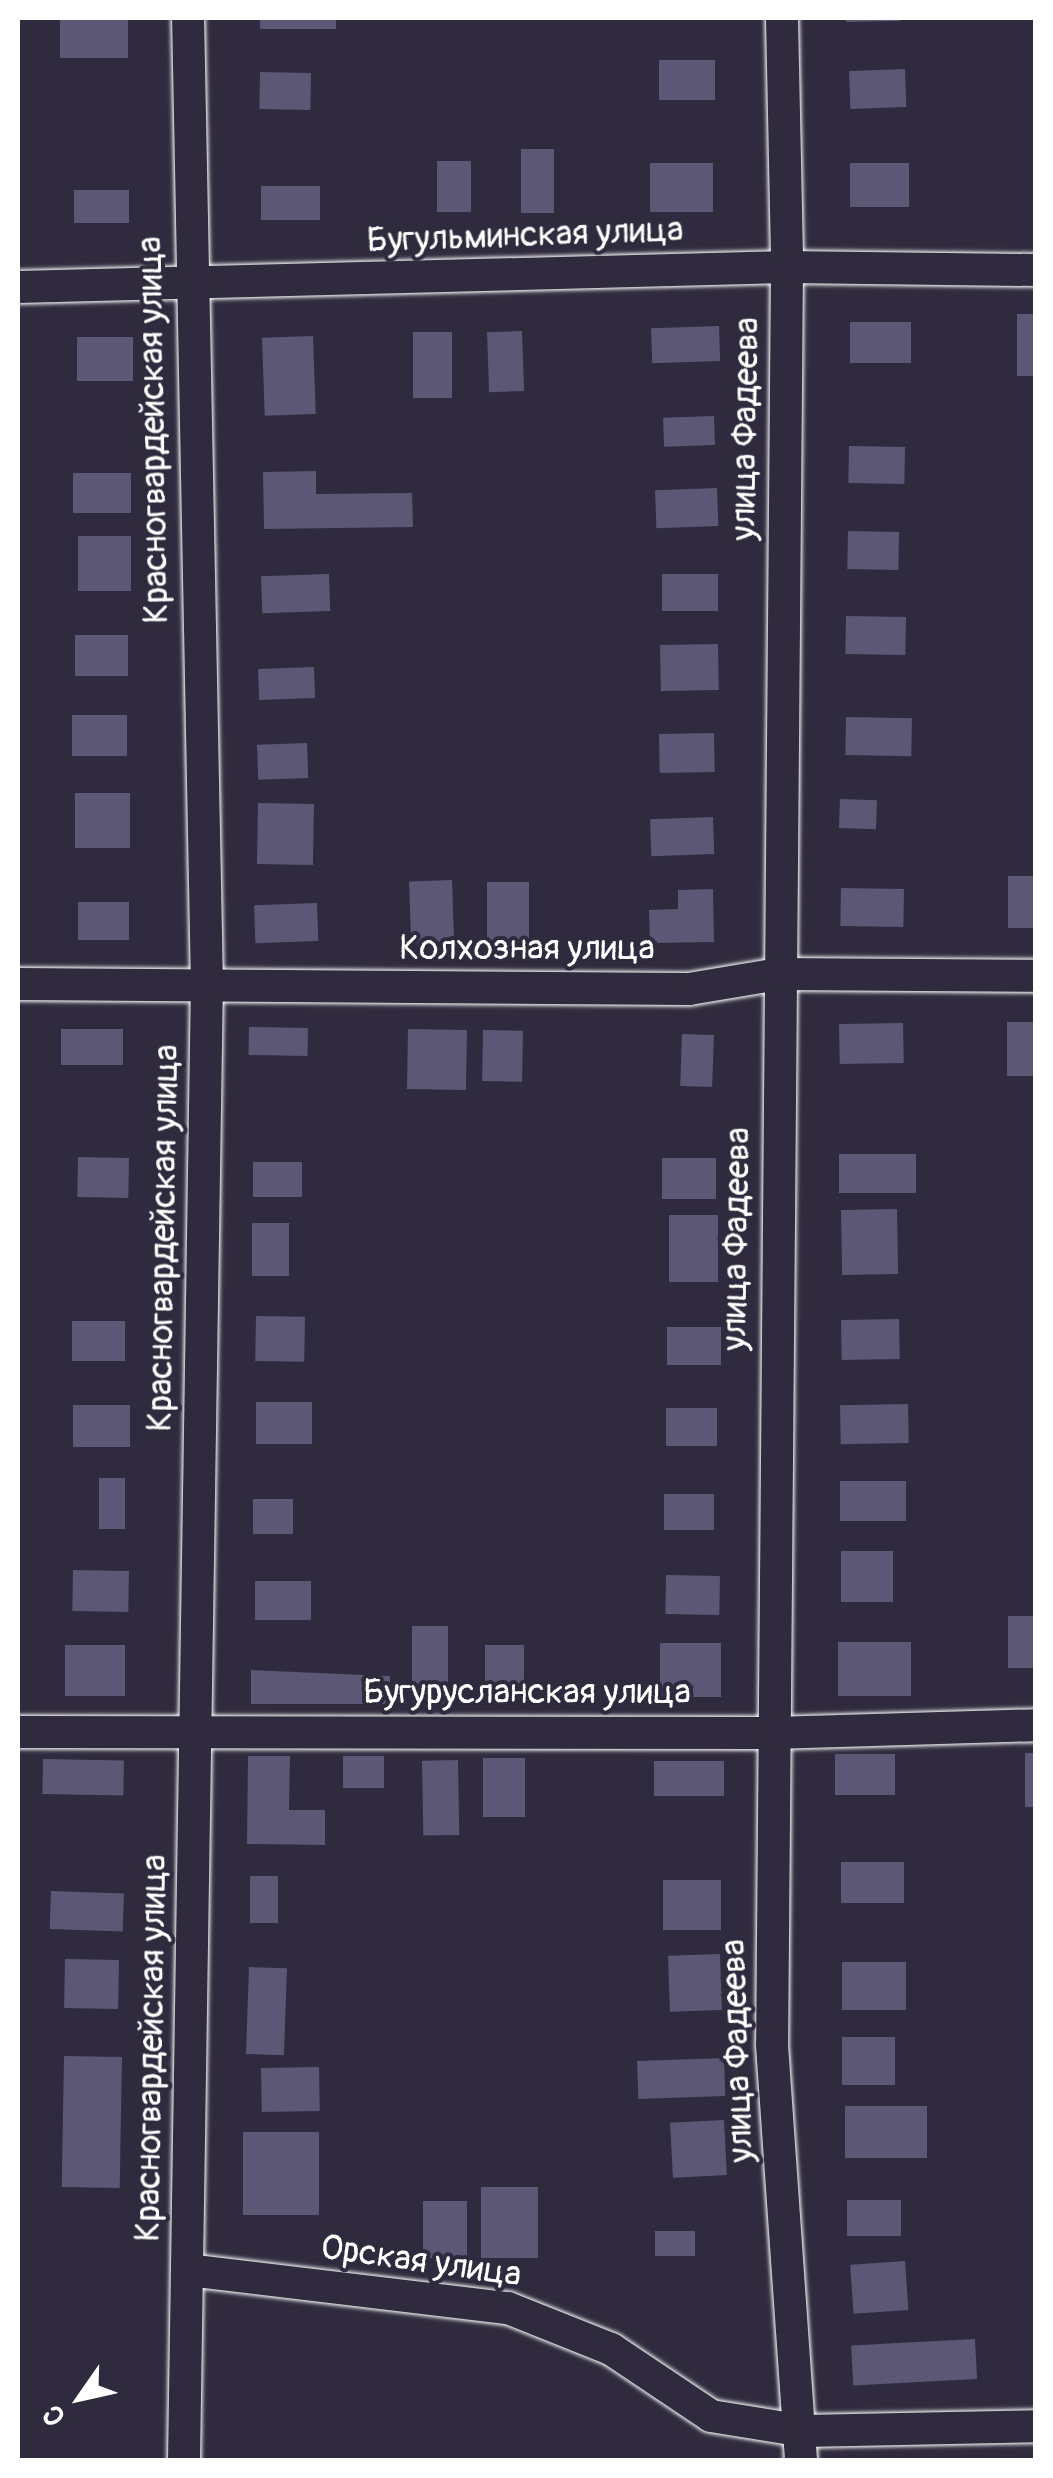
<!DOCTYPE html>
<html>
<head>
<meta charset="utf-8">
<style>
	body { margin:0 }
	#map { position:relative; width:1053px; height:2478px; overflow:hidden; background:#2f2a3d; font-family:Pangolin,sans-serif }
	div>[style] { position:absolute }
	.building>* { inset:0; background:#5c5775; transform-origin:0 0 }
	.roads { filter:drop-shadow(0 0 2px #fff) drop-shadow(0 0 2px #fff) }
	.minor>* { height:32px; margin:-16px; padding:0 16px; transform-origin:16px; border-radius:16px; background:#2f2a3d }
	span { translate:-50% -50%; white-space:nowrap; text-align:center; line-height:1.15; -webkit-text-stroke:8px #2f2a3d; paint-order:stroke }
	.street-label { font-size:35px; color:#fff }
	.frame { position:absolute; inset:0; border:20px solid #fff; pointer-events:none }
	.north { position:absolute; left:30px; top:2348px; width:100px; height:100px; -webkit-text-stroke:8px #2f2a3d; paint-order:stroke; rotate:236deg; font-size:28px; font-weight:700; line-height:40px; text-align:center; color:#fff }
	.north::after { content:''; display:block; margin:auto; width:35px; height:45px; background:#fff; clip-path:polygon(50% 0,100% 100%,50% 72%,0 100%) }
</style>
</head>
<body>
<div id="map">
	<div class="building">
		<div style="left:60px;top:18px;width:68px;height:40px"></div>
		<div style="left:260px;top:18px;width:76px;height:11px"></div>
		<div style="clip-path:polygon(846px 18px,900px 18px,900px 21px,846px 22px)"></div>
		<div style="left:659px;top:60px;width:56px;height:40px"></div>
		<div style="left:905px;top:69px;width:38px;height:56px;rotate:88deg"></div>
		<div style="left:260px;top:72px;width:51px;height:37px;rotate:1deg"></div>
		<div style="left:521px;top:149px;width:33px;height:64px"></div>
		<div style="left:437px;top:161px;width:34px;height:51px"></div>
		<div style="left:650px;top:163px;width:63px;height:49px"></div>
		<div style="left:850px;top:163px;width:59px;height:44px"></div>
		<div style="left:261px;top:186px;width:59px;height:34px"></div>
		<div style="left:74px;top:190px;width:55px;height:33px"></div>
		<div style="left:1017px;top:314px;width:19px;height:62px"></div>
		<div style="left:850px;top:322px;width:61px;height:41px"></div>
		<div style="left:719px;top:326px;width:35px;height:68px;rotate:88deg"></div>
		<div style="left:522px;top:331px;width:60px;height:35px;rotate:88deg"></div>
		<div style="left:413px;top:332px;width:39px;height:66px"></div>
		<div style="left:313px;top:336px;width:78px;height:51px;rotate:88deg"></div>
		<div style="left:77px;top:337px;width:56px;height:44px"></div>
		<div style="left:714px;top:416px;width:29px;height:51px;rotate:88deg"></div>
		<div style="left:849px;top:446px;width:56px;height:37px;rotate:1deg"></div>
		<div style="clip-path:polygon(316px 471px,316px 494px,412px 493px,413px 527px,264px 529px,263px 472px)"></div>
		<div style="left:73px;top:473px;width:58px;height:40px"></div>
		<div style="left:717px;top:488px;width:38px;height:62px;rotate:88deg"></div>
		<div style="left:848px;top:531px;width:51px;height:38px;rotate:1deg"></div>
		<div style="left:131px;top:536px;width:55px;height:53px;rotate:90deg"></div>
		<div style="left:329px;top:574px;width:37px;height:68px;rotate:88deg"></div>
		<div style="left:718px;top:574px;width:37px;height:56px;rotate:90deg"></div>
		<div style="left:846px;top:616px;width:60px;height:38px;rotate:1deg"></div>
		<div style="left:75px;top:635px;width:53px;height:41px"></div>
		<div style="left:718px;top:644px;width:46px;height:58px;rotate:89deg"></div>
		<div style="left:314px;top:667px;width:31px;height:56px;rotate:88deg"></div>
		<div style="left:72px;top:715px;width:55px;height:41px"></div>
		<div style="left:846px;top:717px;width:66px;height:38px;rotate:1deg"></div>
		<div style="left:714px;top:733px;width:39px;height:55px;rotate:89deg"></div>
		<div style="left:307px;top:743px;width:35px;height:50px;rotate:88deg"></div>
		<div style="left:75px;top:793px;width:55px;height:55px"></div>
		<div style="left:840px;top:799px;width:37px;height:29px;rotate:2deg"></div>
		<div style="left:258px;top:803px;width:56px;height:61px;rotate:1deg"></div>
		<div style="left:713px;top:817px;width:37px;height:63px;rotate:88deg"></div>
		<div style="left:1008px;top:876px;width:28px;height:52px"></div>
		<div style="left:452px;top:880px;width:62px;height:43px;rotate:88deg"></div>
		<div style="left:487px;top:882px;width:42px;height:60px"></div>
		<div style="left:841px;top:888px;width:63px;height:38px;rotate:1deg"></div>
		<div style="clip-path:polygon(713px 889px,714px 942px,650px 943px,649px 910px,678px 909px,678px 890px)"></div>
		<div style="left:78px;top:902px;width:51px;height:38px"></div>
		<div style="left:317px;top:903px;width:38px;height:63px;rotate:88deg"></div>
		<div style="left:1007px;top:1022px;width:29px;height:54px"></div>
		<div style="left:903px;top:1023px;width:40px;height:64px;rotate:89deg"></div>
		<div style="left:249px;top:1027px;width:59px;height:28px;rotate:1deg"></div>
		<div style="left:61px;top:1029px;width:62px;height:36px"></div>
		<div style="left:408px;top:1029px;width:59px;height:60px;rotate:1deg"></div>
		<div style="left:483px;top:1030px;width:40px;height:51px;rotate:1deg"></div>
		<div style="left:682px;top:1034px;width:32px;height:52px;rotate:2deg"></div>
		<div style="left:916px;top:1154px;width:39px;height:77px;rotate:90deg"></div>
		<div style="left:78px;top:1157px;width:51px;height:40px;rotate:1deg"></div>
		<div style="left:662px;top:1158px;width:54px;height:41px"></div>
		<div style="left:253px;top:1162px;width:49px;height:35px"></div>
		<div style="left:897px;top:1209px;width:65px;height:56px;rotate:89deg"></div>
		<div style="left:669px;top:1215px;width:49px;height:67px"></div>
		<div style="left:252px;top:1223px;width:37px;height:53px"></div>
		<div style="left:256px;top:1316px;width:49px;height:45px;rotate:1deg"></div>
		<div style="left:899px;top:1319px;width:40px;height:58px;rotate:89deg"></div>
		<div style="left:72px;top:1321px;width:53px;height:40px"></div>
		<div style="left:667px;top:1327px;width:54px;height:38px"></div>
		<div style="left:256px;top:1402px;width:56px;height:42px"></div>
		<div style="left:908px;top:1404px;width:39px;height:68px;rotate:89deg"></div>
		<div style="left:73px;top:1405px;width:57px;height:42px"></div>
		<div style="left:666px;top:1408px;width:51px;height:38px"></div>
		<div style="left:99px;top:1478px;width:26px;height:51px"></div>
		<div style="left:906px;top:1481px;width:40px;height:66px;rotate:90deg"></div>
		<div style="left:664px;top:1494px;width:50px;height:36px"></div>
		<div style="left:253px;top:1499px;width:40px;height:35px"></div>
		<div style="left:893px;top:1551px;width:51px;height:52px;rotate:90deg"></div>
		<div style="left:73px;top:1570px;width:56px;height:41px;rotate:1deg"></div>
		<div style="left:666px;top:1575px;width:54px;height:39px;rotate:1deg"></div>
		<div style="left:255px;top:1581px;width:56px;height:39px"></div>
		<div style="left:1008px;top:1616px;width:28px;height:52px"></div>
		<div style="left:412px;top:1626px;width:36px;height:78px"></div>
		<div style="left:838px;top:1642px;width:73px;height:54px"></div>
		<div style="left:660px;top:1643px;width:61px;height:54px"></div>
		<div style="left:65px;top:1645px;width:60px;height:51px"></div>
		<div style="left:485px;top:1645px;width:39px;height:55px"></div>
		<div style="clip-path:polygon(251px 1670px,390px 1676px,390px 1704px,251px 1704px)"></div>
		<div style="left:1025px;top:1753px;width:11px;height:54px"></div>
		<div style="left:835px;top:1754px;width:60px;height:41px"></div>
		<div style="clip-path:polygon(248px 1756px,290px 1756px,289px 1810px,325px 1810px,325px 1845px,247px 1844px)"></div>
		<div style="left:343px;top:1756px;width:41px;height:32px"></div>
		<div style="left:483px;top:1758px;width:42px;height:59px"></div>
		<div style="left:43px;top:1759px;width:81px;height:35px;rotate:1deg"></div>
		<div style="left:458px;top:1760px;width:75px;height:36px;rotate:89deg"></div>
		<div style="left:724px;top:1761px;width:35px;height:70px;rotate:90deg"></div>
		<div style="left:904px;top:1862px;width:41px;height:63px;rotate:90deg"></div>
		<div style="left:250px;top:1876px;width:28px;height:47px"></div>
		<div style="left:663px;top:1880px;width:58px;height:50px"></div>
		<div style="left:51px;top:1891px;width:73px;height:38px;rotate:2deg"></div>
		<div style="left:720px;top:1954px;width:56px;height:52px;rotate:88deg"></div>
		<div style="left:65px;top:1959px;width:54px;height:49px;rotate:1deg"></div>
		<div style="left:842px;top:1962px;width:64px;height:48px"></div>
		<div style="left:249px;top:1967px;width:38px;height:87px;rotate:2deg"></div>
		<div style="left:842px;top:2037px;width:53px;height:48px"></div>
		<div style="left:64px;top:2056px;width:58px;height:131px;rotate:1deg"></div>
		<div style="left:724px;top:2058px;width:38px;height:87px;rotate:88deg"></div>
		<div style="left:319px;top:2067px;width:44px;height:58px;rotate:89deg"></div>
		<div style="left:845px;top:2106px;width:82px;height:52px"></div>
		<div style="left:724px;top:2120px;width:55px;height:54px;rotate:87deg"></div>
		<div style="left:243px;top:2132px;width:76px;height:83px"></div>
		<div style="left:481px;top:2187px;width:57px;height:71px"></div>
		<div style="left:847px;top:2200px;width:54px;height:36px"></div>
		<div style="left:423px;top:2201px;width:44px;height:57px"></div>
		<div style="left:655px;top:2231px;width:40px;height:25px"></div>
		<div style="left:905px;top:2261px;width:49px;height:55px;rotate:86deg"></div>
		<div style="left:975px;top:2339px;width:40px;height:124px;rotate:87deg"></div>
	</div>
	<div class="roads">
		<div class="minor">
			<div style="left:782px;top:18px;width:249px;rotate:88.8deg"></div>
			<div style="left:787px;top:267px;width:1778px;rotate:90.48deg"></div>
			<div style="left:772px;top:2045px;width:416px;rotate:86deg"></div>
			<div style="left:18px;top:287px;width:769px;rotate:-1.49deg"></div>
			<div style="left:787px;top:267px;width:249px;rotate:0.7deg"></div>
			<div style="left:18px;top:984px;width:671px;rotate:0.43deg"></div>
			<div style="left:689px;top:989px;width:91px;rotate:-9.5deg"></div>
			<div style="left:779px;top:974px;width:257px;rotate:0.4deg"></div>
			<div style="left:18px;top:1732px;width:755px;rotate:0.08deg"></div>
			<div style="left:773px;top:1733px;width:263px;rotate:-1.7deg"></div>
			<div style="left:188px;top:2270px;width:322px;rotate:6.8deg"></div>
			<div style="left:508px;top:2308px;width:111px;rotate:21.7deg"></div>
			<div style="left:611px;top:2349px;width:120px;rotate:33.8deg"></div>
			<div style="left:711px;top:2416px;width:94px;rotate:9.2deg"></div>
			<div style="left:804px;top:2431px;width:232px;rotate:-1.2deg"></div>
			<div style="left:184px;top:2460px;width:1474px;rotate:-89.11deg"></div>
			<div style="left:207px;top:986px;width:968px;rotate:-91.12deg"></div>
		</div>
	</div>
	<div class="street-label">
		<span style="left:525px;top:235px;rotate:-2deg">Бугульминская улица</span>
		<span style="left:745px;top:429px;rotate:-89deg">улица Фадеева</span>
		<span style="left:153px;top:430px;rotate:-91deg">Красногвардейская улица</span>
		<span style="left:527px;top:948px">Колхозная улица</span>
		<span style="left:163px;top:1238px;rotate:-89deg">Красногвардейская улица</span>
		<span style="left:736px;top:1239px;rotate:-89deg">улица Фадеева</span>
		<span style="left:527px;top:1692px">Бугурусланская улица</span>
		<span style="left:151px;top:2048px;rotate:-89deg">Красногвардейская улица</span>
		<span style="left:737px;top:2051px;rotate:-92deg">улица Фадеева</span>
		<span style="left:421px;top:2261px;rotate:8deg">Орская улица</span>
	</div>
	<div class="frame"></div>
	<div class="north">С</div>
</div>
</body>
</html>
